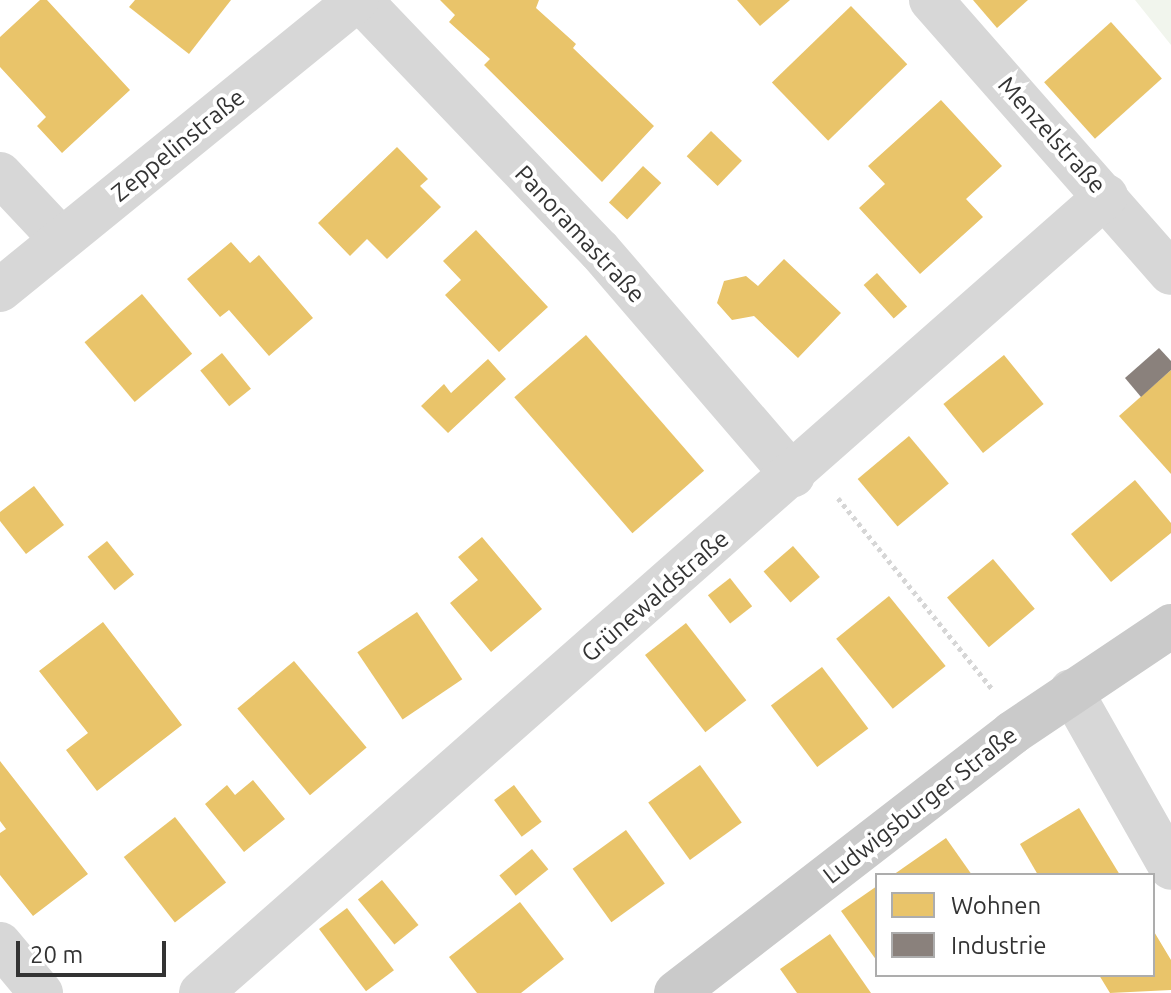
<!DOCTYPE html>
<html>
<head>
<meta charset="utf-8">
<style>
	body { margin:0 }
	#map { position:relative; width:1171px; height:993px; overflow:hidden; background:#fff; font-family:Ubuntu,sans-serif }
	div>[style] { position:absolute }
	.green>* { inset:0; background:#f1f5ed }
	.homes>* { inset:0; background:#e9c46a; transform-origin:0 0 }
	.industry>* { inset:0; background:#8a817c }
	.path>* { height:5px; margin-top:-2.5px; transform-origin:0; background:repeating-linear-gradient(90deg,#d6d6d6 0 4px,transparent 0 8px) }
	.minor>* { height:44px; margin:-22px; padding:0 22px; transform-origin:22px; border-radius:22px; background:#d7d7d7 }
	.major>* { height:44px; margin:-22px; padding:0 22px; transform-origin:22px; border-radius:22px; background:#cacaca }
	span { translate:-50% -50%; white-space:nowrap; text-align:center; line-height:1.15; -webkit-text-stroke:8px #fff; paint-order:stroke }
	.street-label { font-size:24px; color:#333 }
	.legend { position:absolute; left:875px; top:873px; width:280px; height:104px; box-sizing:border-box; background:#fff; border:2px solid #adadad; margin:0; padding:10px 14px; list-style:none; font-size:24px; color:#333 }
	.legend li { display:flex; align-items:center; gap:16px; height:40px }
	.legend b { width:40px; border:2px solid #adadad }
	.scale { position:absolute; left:16px; top:941px; width:150px; height:36px; box-sizing:border-box; border:4px solid #333; border-top:0; padding-left:10px; font-size:24px; line-height:28px; white-space:nowrap; color:#333; -webkit-text-stroke:6px #fff; paint-order:stroke }
</style>
</head>
<body>
<div id="map">
	<div class="green">
		<div style="clip-path:polygon(1135px 0,1171px 0,1171px 45px)"></div>
	</div>
	<div class="homes">
		<div style="clip-path:polygon(40px 0,47px 0,130px 90px,62px 153px,37px 126px,46px 117px,0 67px,0 37px)"></div>
		<div style="clip-path:polygon(135px 0,231px 0,189px 54px,129px 7px)"></div>
		<div style="clip-path:polygon(440px 0,539px 0,536px 8px,576px 44px,573px 48px,654px 126px,602px 182px,484px 65px,490px 59px,449px 22px,455px 15px)"></div>
		<div style="clip-path:polygon(737px 0,790px 0,760px 26px)"></div>
		<div style="clip-path:polygon(973px 0,1028px 0,997px 28px)"></div>
		<div style="left:851px;top:6px;width:81px;height:110px;rotate:46deg"></div>
		<div style="left:1111px;top:22px;width:76px;height:90px;rotate:48deg"></div>
		<div style="clip-path:polygon(941px 100px,1002px 166px,966px 199px,983px 217px,920px 274px,859px 208px,885px 184px,868px 166px)"></div>
		<div style="left:711px;top:131px;width:43px;height:35px;rotate:44deg"></div>
		<div style="clip-path:polygon(397px 147px,428px 179px,420px 186px,441px 207px,387px 259px,367px 239px,350px 256px,318px 223px)"></div>
		<div style="left:643px;top:166px;width:25px;height:50px;rotate:43deg"></div>
		<div style="clip-path:polygon(476px 230px,548px 307px,499px 352px,445px 295px,461px 280px,443px 261px)"></div>
		<div style="clip-path:polygon(231px 242px,250px 263px,259px 255px,313px 318px,269px 356px,229px 310px,220px 317px,187px 279px)"></div>
		<div style="clip-path:polygon(784px 259px,841px 313px,798px 358px,754px 316px,732px 320px,717px 303px,724px 281px,746px 276px,758px 286px)"></div>
		<div style="left:877px;top:273px;width:45px;height:18px;rotate:48deg"></div>
		<div style="left:142px;top:294px;width:78px;height:75px;rotate:50deg"></div>
		<div style="left:586px;top:335px;width:180px;height:95px;rotate:49deg"></div>
		<div style="left:222px;top:353px;width:46px;height:28px;rotate:51deg"></div>
		<div style="left:1004px;top:355px;width:63px;height:78px;rotate:51deg"></div>
		<div style="clip-path:polygon(488px 359px,506px 379px,448px 433px,421px 406px,444px 384px,451px 393px)"></div>
		<div style="clip-path:polygon(1171px 370px,1171px 474px,1119px 416px)"></div>
		<div style="left:909px;top:436px;width:62px;height:67px;rotate:50deg"></div>
		<div style="clip-path:polygon(1135px 480px,1171px 523px,1171px 533px,1111px 582px,1071px 534px)"></div>
		<div style="clip-path:polygon(34px 486px,64px 525px,26px 554px,0 521px,0 512px)"></div>
		<div style="clip-path:polygon(482px 537px,542px 609px,491px 652px,450px 603px,478px 580px,458px 557px)"></div>
		<div style="left:107px;top:541px;width:43px;height:25px;rotate:51deg"></div>
		<div style="left:793px;top:546px;width:41px;height:39px;rotate:49deg"></div>
		<div style="left:993px;top:559px;width:65px;height:60px;rotate:50deg"></div>
		<div style="left:730px;top:578px;width:36px;height:28px;rotate:52deg"></div>
		<div style="left:889px;top:596px;width:90px;height:68px;rotate:51deg"></div>
		<div style="left:417px;top:612px;width:81px;height:72px;rotate:56deg"></div>
		<div style="clip-path:polygon(103px 622px,182px 725px,97px 791px,66px 750px,88px 733px,39px 671px)"></div>
		<div style="left:686px;top:623px;width:98px;height:52px;rotate:52deg"></div>
		<div style="left:294px;top:661px;width:113px;height:74px;rotate:50deg"></div>
		<div style="left:822px;top:667px;width:77px;height:64px;rotate:53deg"></div>
		<div style="clip-path:polygon(0 761px,88px 874px,33px 916px,0 875px,0 833px,6px 829px,0 821px)"></div>
		<div style="left:700px;top:765px;width:71px;height:64px;rotate:54deg"></div>
		<div style="clip-path:polygon(253px 780px,285px 819px,244px 852px,205px 804px,227px 785px,235px 795px)"></div>
		<div style="left:514px;top:785px;width:46px;height:25px;rotate:53deg"></div>
		<div style="clip-path:polygon(1079px 808px,1120px 875px,1038px 875px,1020px 844px)"></div>
		<div style="left:175px;top:817px;width:83px;height:65px;rotate:52deg"></div>
		<div style="left:626px;top:830px;width:66px;height:66px;rotate:54deg"></div>
		<div style="clip-path:polygon(946px 838px,972px 875px,893px 875px)"></div>
		<div style="left:532px;top:849px;width:26px;height:42px;rotate:51deg"></div>
		<div style="left:382px;top:880px;width:58px;height:31px;rotate:51deg"></div>
		<div style="clip-path:polygon(877px 886px,877px 961px,841px 911px)"></div>
		<div style="clip-path:polygon(520px 902px,564px 959px,521px 993px,477px 993px,449px 957px)"></div>
		<div style="left:347px;top:908px;width:78px;height:35px;rotate:53deg"></div>
		<div style="clip-path:polygon(1153px 930px,1171px 960px,1171px 990px,1110px 993px,1099px 975px,1153px 975px)"></div>
		<div style="clip-path:polygon(830px 934px,871px 993px,797px 993px,780px 969px)"></div>
	</div>
	<div class="industry">
		<div style="clip-path:polygon(1159px 348px,1171px 361px,1171px 370px,1141px 397px,1125px 378px)"></div>
	</div>
	<div class="path">
		<div style="left:838px;top:498px;width:245px;rotate:51.1deg"></div>
	</div>
	<div class="minor">
		<div style="left:360px;top:0;width:347px;rotate:46.3deg"></div>
		<div style="left:600px;top:251px;width:296px;rotate:49.3deg"></div>
		<div style="left:931px;top:0;width:363px;rotate:48.7deg"></div>
		<div style="left:0;top:174px;width:89px;rotate:46.8deg"></div>
		<div style="left:0;top:290px;width:460px;rotate:-39.1deg"></div>
		<div style="left:1071px;top:691px;width:203px;rotate:60.5deg"></div>
		<div style="left:0;top:944px;width:64px;rotate:50.1deg"></div>
		<div style="left:201px;top:993px;width:1206px;rotate:-41.37deg"></div>
	</div>
	<div class="major">
		<div style="left:676px;top:993px;width:425px;rotate:-37.7deg"></div>
		<div style="left:1012px;top:733px;width:192px;rotate:-33.9deg"></div>
	</div>
	<div class="street-label">
		<span style="left:1052px;top:135px;rotate:48deg">Menzelstraße</span>
		<span style="left:178px;top:145px;rotate:-39deg">Zeppelinstraße</span>
		<span style="left:580px;top:234px;rotate:47deg">Panoramastraße</span>
		<span style="left:655px;top:596px;rotate:-41deg">Grünewaldstraße</span>
		<span style="left:920px;top:805px;rotate:-38deg">Ludwigsburger Straße</span>
	</div>
	<ul class="legend">
	<li><b style="height:22px;background:#e9c46a"></b>Wohnen</li>
	<li><b style="height:22px;background:#8a817c"></b>Industrie</li>
	</ul>
	<div class="scale">20 m</div>
</div>
</body>
</html>
